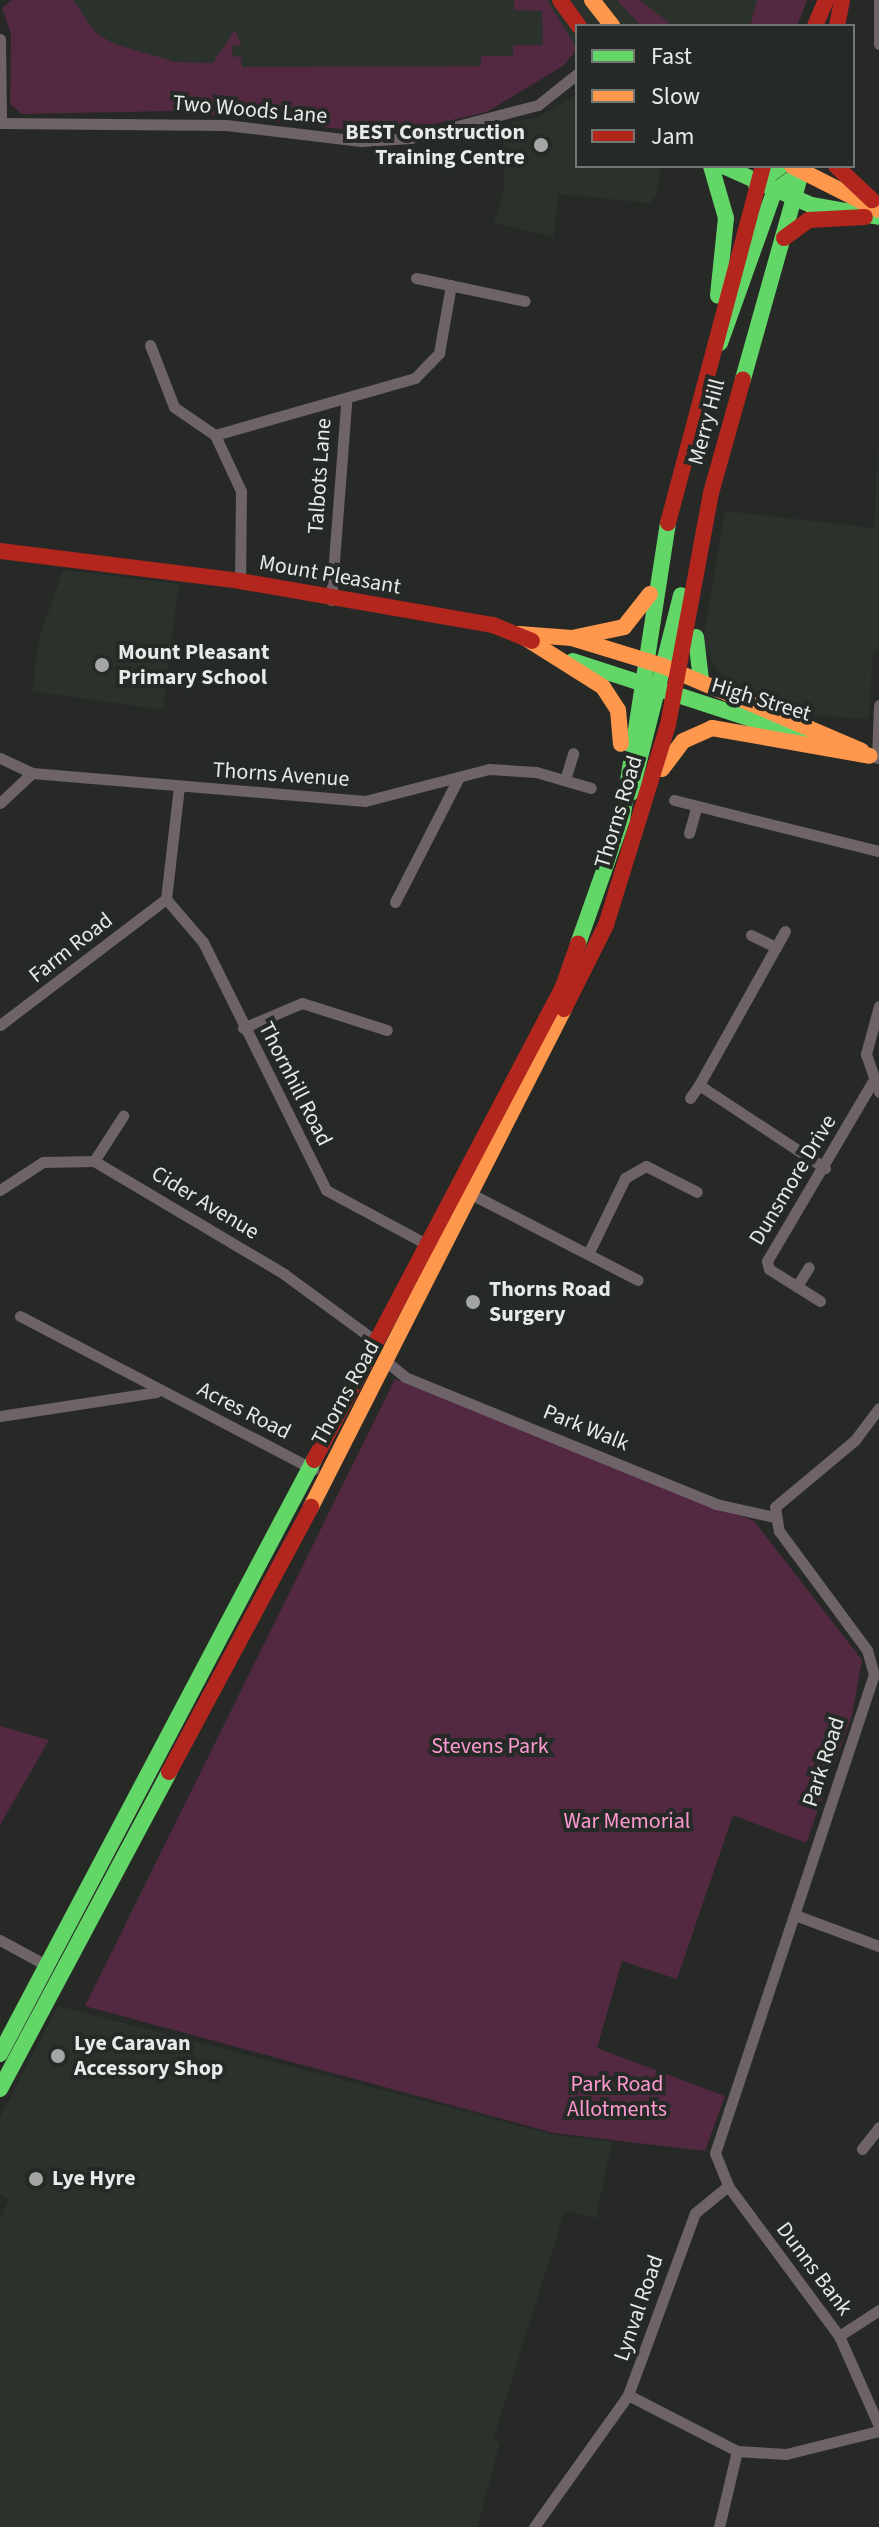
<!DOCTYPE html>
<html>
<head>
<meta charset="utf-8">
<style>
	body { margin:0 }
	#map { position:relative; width:879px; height:2527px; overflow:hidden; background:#272927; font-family:"Source Sans 3",sans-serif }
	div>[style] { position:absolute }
	.built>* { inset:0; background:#2a322b }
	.green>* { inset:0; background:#522941 }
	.street>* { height:11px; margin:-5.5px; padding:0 5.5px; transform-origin:5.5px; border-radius:5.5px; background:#6d6368 }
	.fast>* { height:16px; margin:-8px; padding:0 8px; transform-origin:8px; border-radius:8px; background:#63d668 }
	.slow>* { height:16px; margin:-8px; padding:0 8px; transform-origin:8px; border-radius:8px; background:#ff974d }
	.jam>* { height:16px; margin:-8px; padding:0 8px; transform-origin:8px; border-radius:8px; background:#b3261e }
	.dots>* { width:22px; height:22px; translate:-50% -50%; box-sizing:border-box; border:4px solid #262a26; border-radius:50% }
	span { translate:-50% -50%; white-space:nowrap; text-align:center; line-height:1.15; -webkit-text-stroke:8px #262a26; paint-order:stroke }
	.street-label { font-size:22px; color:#e7eae7 }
	.poi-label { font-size:22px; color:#e7eae7; font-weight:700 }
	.right { translate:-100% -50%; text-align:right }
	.left { translate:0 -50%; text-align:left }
	.park-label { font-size:22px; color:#fd99d0 }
	.legend { position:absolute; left:575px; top:24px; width:280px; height:144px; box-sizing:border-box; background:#262a26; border:2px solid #737773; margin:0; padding:10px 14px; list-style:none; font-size:24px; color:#e7eae7 }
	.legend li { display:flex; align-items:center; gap:16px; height:40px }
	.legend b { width:40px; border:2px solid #737773 }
</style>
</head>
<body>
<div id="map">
	<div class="built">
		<div style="clip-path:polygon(31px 0,802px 0,791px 26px,577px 26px,577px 53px,561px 62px,205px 102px)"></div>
		<div style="clip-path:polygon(577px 94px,577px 166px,661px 166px,656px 196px,650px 203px,559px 194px,553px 237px,494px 223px,504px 189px,504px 125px,540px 116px)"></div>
		<div style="clip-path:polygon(879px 430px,879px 651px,873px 651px,869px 719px,808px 715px,723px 678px,702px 645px,725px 511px,874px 528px)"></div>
		<div style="clip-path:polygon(63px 570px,179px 584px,163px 710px,32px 691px,39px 639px)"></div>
		<div style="clip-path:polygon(58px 2006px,555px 2135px,612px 2142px,596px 2218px,565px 2210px,493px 2440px,500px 2443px,477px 2527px,0 2527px,0 2220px,8px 2199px,0 2194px,0 2117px)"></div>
	</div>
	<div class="green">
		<div style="clip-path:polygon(12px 0,73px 0,95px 32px,114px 44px,176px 62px,213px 63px,235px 30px,242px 46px,233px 45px,232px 56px,241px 57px,242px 67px,481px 66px,481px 56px,513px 56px,513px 45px,543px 45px,542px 11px,514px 10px,514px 0,547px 0,577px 49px,563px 66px,487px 112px,390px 134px,171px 111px,22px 114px,10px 104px,11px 34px,2px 8px)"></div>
		<div style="clip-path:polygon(617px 0,640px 0,673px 26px,641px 26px)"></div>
		<div style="clip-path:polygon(757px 0,807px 0,797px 26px,750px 26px)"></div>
		<div style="clip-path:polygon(395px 1379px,754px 1521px,862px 1660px,852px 1715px,806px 1843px,733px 1815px,677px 1979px,622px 1961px,597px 2048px,725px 2096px,705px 2151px,554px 2133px,85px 2006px)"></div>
		<div style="clip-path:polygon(0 1726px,49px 1740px,0 1825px)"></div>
	</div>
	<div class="street">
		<div style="left:879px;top:0;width:44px;rotate:90deg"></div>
		<div style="left:0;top:39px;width:84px;rotate:89.3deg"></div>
		<div style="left:0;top:123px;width:226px;rotate:0.5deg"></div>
		<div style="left:226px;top:125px;width:136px;rotate:6.8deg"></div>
		<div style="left:361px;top:141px;width:50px;rotate:-3.4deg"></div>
		<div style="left:411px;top:138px;width:131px;rotate:-14.6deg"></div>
		<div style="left:538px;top:105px;width:50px;rotate:-38.5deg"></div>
		<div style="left:416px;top:278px;width:111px;rotate:11.9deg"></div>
		<div style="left:150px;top:345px;width:66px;rotate:68.8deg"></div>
		<div style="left:174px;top:407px;width:50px;rotate:34.3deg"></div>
		<div style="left:215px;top:435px;width:62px;rotate:65.1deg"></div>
		<div style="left:241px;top:491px;width:90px;rotate:90.6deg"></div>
		<div style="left:215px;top:435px;width:208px;rotate:-15.9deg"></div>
		<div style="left:415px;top:378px;width:35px;rotate:-46deg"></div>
		<div style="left:439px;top:353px;width:69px;rotate:-80deg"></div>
		<div style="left:331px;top:600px;width:198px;rotate:-85.6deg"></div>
		<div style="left:0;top:758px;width:35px;rotate:25deg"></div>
		<div style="left:877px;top:758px;width:53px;rotate:-87.8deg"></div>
		<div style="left:565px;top:780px;width:28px;rotate:-73deg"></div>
		<div style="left:674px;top:800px;width:211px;rotate:14deg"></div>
		<div style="left:0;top:803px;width:44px;rotate:-43.2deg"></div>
		<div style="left:32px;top:773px;width:334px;rotate:4.8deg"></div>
		<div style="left:365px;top:801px;width:128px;rotate:-14.5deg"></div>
		<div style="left:489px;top:769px;width:47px;rotate:3.7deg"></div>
		<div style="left:536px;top:772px;width:57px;rotate:16.2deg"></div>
		<div style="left:689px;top:833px;width:26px;rotate:-74deg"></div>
		<div style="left:166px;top:899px;width:57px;rotate:49.3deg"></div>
		<div style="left:203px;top:942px;width:277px;rotate:63.6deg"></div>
		<div style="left:326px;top:1190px;width:116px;rotate:28.3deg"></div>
		<div style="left:166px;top:899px;width:114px;rotate:-83.4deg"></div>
		<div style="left:395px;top:902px;width:140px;rotate:-62.9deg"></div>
		<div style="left:785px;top:931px;width:176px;rotate:119.2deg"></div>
		<div style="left:699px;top:1085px;width:151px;rotate:33.4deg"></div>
		<div style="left:751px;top:935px;width:28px;rotate:26deg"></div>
		<div style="left:879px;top:1006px;width:50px;rotate:105.2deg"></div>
		<div style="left:866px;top:1054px;width:40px;rotate:71.1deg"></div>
		<div style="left:0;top:1025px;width:208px;rotate:-37.2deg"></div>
		<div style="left:243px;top:1028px;width:64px;rotate:-23deg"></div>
		<div style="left:302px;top:1003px;width:89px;rotate:17.6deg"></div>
		<div style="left:690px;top:1098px;width:16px;rotate:-55deg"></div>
		<div style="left:94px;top:1161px;width:54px;rotate:-57.2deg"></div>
		<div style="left:0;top:1190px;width:51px;rotate:-33.1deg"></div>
		<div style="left:43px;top:1162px;width:51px;rotate:-1.1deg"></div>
		<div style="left:94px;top:1161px;width:221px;rotate:30.7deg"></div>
		<div style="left:284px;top:1274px;width:115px;rotate:36.2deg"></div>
		<div style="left:475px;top:1196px;width:183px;rotate:27.3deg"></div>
		<div style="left:588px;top:1254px;width:85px;rotate:-64deg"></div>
		<div style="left:625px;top:1178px;width:24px;rotate:-30deg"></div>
		<div style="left:646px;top:1166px;width:57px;rotate:27deg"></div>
		<div style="left:797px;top:1286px;width:22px;rotate:-58deg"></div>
		<div style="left:820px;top:1301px;width:60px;rotate:-147.9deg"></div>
		<div style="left:769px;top:1269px;width:8px;rotate:-104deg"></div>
		<div style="left:767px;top:1261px;width:207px;rotate:-59.5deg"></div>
		<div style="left:20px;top:1316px;width:331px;rotate:27.6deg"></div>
		<div style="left:388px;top:1363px;width:22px;rotate:39deg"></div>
		<div style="left:405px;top:1377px;width:336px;rotate:22.2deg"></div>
		<div style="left:716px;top:1504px;width:59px;rotate:12.6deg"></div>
		<div style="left:879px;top:1408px;width:40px;rotate:127deg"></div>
		<div style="left:855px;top:1440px;width:104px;rotate:140.1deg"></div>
		<div style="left:775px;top:1507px;width:24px;rotate:81deg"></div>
		<div style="left:779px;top:1531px;width:148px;rotate:53.5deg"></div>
		<div style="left:867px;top:1650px;width:25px;rotate:74deg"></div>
		<div style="left:874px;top:1674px;width:505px;rotate:108.36deg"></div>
		<div style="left:715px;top:2153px;width:35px;rotate:68deg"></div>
		<div style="left:728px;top:2186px;width:187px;rotate:53.5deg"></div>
		<div style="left:839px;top:2336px;width:98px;rotate:66deg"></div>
		<div style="left:0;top:1416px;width:158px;rotate:-8.7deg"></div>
		<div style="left:795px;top:1915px;width:90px;rotate:20.3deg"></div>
		<div style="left:0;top:1940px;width:52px;rotate:28.5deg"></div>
		<div style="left:862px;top:2149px;width:28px;rotate:-52deg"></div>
		<div style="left:839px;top:2336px;width:48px;rotate:-33deg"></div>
		<div style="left:628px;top:2395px;width:123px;rotate:27.2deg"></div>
		<div style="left:737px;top:2451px;width:49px;rotate:3.5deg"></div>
		<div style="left:786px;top:2454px;width:96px;rotate:-13.9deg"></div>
		<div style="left:534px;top:2527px;width:162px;rotate:-54.5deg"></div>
		<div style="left:628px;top:2395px;width:194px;rotate:-69.8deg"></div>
		<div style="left:695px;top:2213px;width:43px;rotate:-39.3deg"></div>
		<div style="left:719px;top:2527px;width:78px;rotate:-76.7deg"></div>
	</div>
	<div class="fast">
		<div style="left:711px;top:166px;width:54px;rotate:73.9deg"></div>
		<div style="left:726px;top:218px;width:78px;rotate:95.9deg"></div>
		<div style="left:723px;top:166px;width:96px;rotate:23.9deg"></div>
		<div style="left:811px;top:205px;width:69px;rotate:10deg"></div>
		<div style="left:756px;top:185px;width:31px;rotate:-37deg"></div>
		<div style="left:720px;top:343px;width:160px;rotate:-70.3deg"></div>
		<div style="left:774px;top:192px;width:34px;rotate:-37deg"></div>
		<div style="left:743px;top:379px;width:221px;rotate:-74.3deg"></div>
		<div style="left:696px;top:637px;width:43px;rotate:83.4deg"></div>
		<div style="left:573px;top:661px;width:246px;rotate:18deg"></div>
		<div style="left:631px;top:793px;width:204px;rotate:-75.8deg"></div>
		<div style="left:578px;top:944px;width:132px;rotate:-70.5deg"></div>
		<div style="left:622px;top:820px;width:301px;rotate:-81.2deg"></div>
		<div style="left:0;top:2054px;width:672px;rotate:-62.14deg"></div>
		<div style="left:0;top:2089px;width:359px;rotate:-61.9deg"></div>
	</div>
	<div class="slow">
		<div style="left:592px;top:0;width:33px;rotate:52deg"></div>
		<div style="left:792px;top:166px;width:97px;rotate:26.8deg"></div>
		<div style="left:519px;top:634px;width:53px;rotate:4.3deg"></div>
		<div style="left:572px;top:638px;width:95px;rotate:17.1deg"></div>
		<div style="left:663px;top:666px;width:216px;rotate:23.1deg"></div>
		<div style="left:519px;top:634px;width:99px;rotate:32.2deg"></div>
		<div style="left:603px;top:687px;width:27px;rotate:57deg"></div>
		<div style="left:618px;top:710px;width:34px;rotate:85deg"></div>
		<div style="left:572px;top:638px;width:53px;rotate:-11.9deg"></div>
		<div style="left:624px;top:627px;width:42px;rotate:-51.8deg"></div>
		<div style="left:662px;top:769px;width:35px;rotate:-53deg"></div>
		<div style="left:683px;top:741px;width:32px;rotate:-24deg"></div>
		<div style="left:712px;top:728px;width:160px;rotate:10deg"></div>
		<div style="left:311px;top:1507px;width:559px;rotate:-63.07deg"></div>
	</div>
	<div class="jam">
		<div style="left:560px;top:0;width:32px;rotate:54deg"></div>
		<div style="left:815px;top:26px;width:28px;rotate:-67deg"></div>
		<div style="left:837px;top:26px;width:26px;rotate:-79deg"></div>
		<div style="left:836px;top:166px;width:50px;rotate:43.4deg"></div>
		<div style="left:784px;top:238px;width:31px;rotate:-36deg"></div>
		<div style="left:809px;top:220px;width:56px;rotate:-3.1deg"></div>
		<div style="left:668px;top:523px;width:369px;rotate:-75.1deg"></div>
		<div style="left:0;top:551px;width:242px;rotate:7.1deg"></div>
		<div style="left:240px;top:581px;width:257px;rotate:9.9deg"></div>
		<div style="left:493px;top:625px;width:42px;rotate:22.3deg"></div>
		<div style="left:564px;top:1009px;width:94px;rotate:-63.4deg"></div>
		<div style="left:606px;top:925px;width:209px;rotate:-72.8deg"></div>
		<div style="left:668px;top:725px;width:236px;rotate:-79.5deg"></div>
		<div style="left:711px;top:493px;width:118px;rotate:-74.3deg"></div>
		<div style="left:314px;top:1460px;width:535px;rotate:-62.24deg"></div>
		<div style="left:563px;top:987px;width:46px;rotate:-70.8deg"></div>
		<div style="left:169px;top:1772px;width:301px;rotate:-61.8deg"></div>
	</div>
	<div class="dots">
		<div style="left:541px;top:145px;background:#a4a6a4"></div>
		<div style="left:102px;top:665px;background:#a4a6a4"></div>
		<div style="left:473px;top:1302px;background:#a4a6a4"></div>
		<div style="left:58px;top:2056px;background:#a4a6a4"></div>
		<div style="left:36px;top:2179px;background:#a4a6a4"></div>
	</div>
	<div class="street-label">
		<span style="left:250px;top:110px;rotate:5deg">Two Woods Lane</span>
		<span style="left:707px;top:422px;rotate:-75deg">Merry Hill</span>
		<span style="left:320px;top:476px;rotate:-86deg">Talbots Lane</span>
		<span style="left:330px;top:575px;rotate:10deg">Mount Pleasant</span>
		<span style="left:761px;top:700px;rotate:17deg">High Street</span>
		<span style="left:281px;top:775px;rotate:4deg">Thorns Avenue</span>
		<span style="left:619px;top:812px;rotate:-73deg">Thorns Road</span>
		<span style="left:71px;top:948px;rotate:-38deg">Farm Road</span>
		<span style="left:295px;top:1084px;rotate:63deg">Thornhill Road</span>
		<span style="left:793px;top:1180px;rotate:-59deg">Dunsmore Drive</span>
		<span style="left:205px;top:1203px;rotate:31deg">Cider Avenue</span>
		<span style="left:346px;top:1393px;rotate:-61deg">Thorns Road</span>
		<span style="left:244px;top:1411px;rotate:27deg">Acres Road</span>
		<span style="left:586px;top:1428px;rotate:22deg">Park Walk</span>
		<span style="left:824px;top:1762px;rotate:-72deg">Park Road</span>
		<span style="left:814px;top:2269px;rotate:53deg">Dunns Bank</span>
		<span style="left:639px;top:2308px;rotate:-71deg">Lynval Road</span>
	</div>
	<div class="poi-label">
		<span class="right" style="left:525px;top:145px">BEST Construction<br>Training Centre</span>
		<span class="left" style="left:118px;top:665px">Mount Pleasant<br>Primary School</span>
		<span class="left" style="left:489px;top:1302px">Thorns Road<br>Surgery</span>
		<span class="left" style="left:74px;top:2056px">Lye Caravan<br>Accessory Shop</span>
		<span class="left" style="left:52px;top:2179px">Lye Hyre</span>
	</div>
	<div class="park-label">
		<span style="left:490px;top:1747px">Stevens Park</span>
		<span style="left:627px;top:1822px">War Memorial</span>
		<span style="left:617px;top:2097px">Park Road<br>Allotments</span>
	</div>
	<ul class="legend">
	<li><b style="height:10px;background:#63d668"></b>Fast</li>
	<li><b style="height:10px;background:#ff974d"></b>Slow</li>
	<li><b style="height:10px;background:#b3261e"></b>Jam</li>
	</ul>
</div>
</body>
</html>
